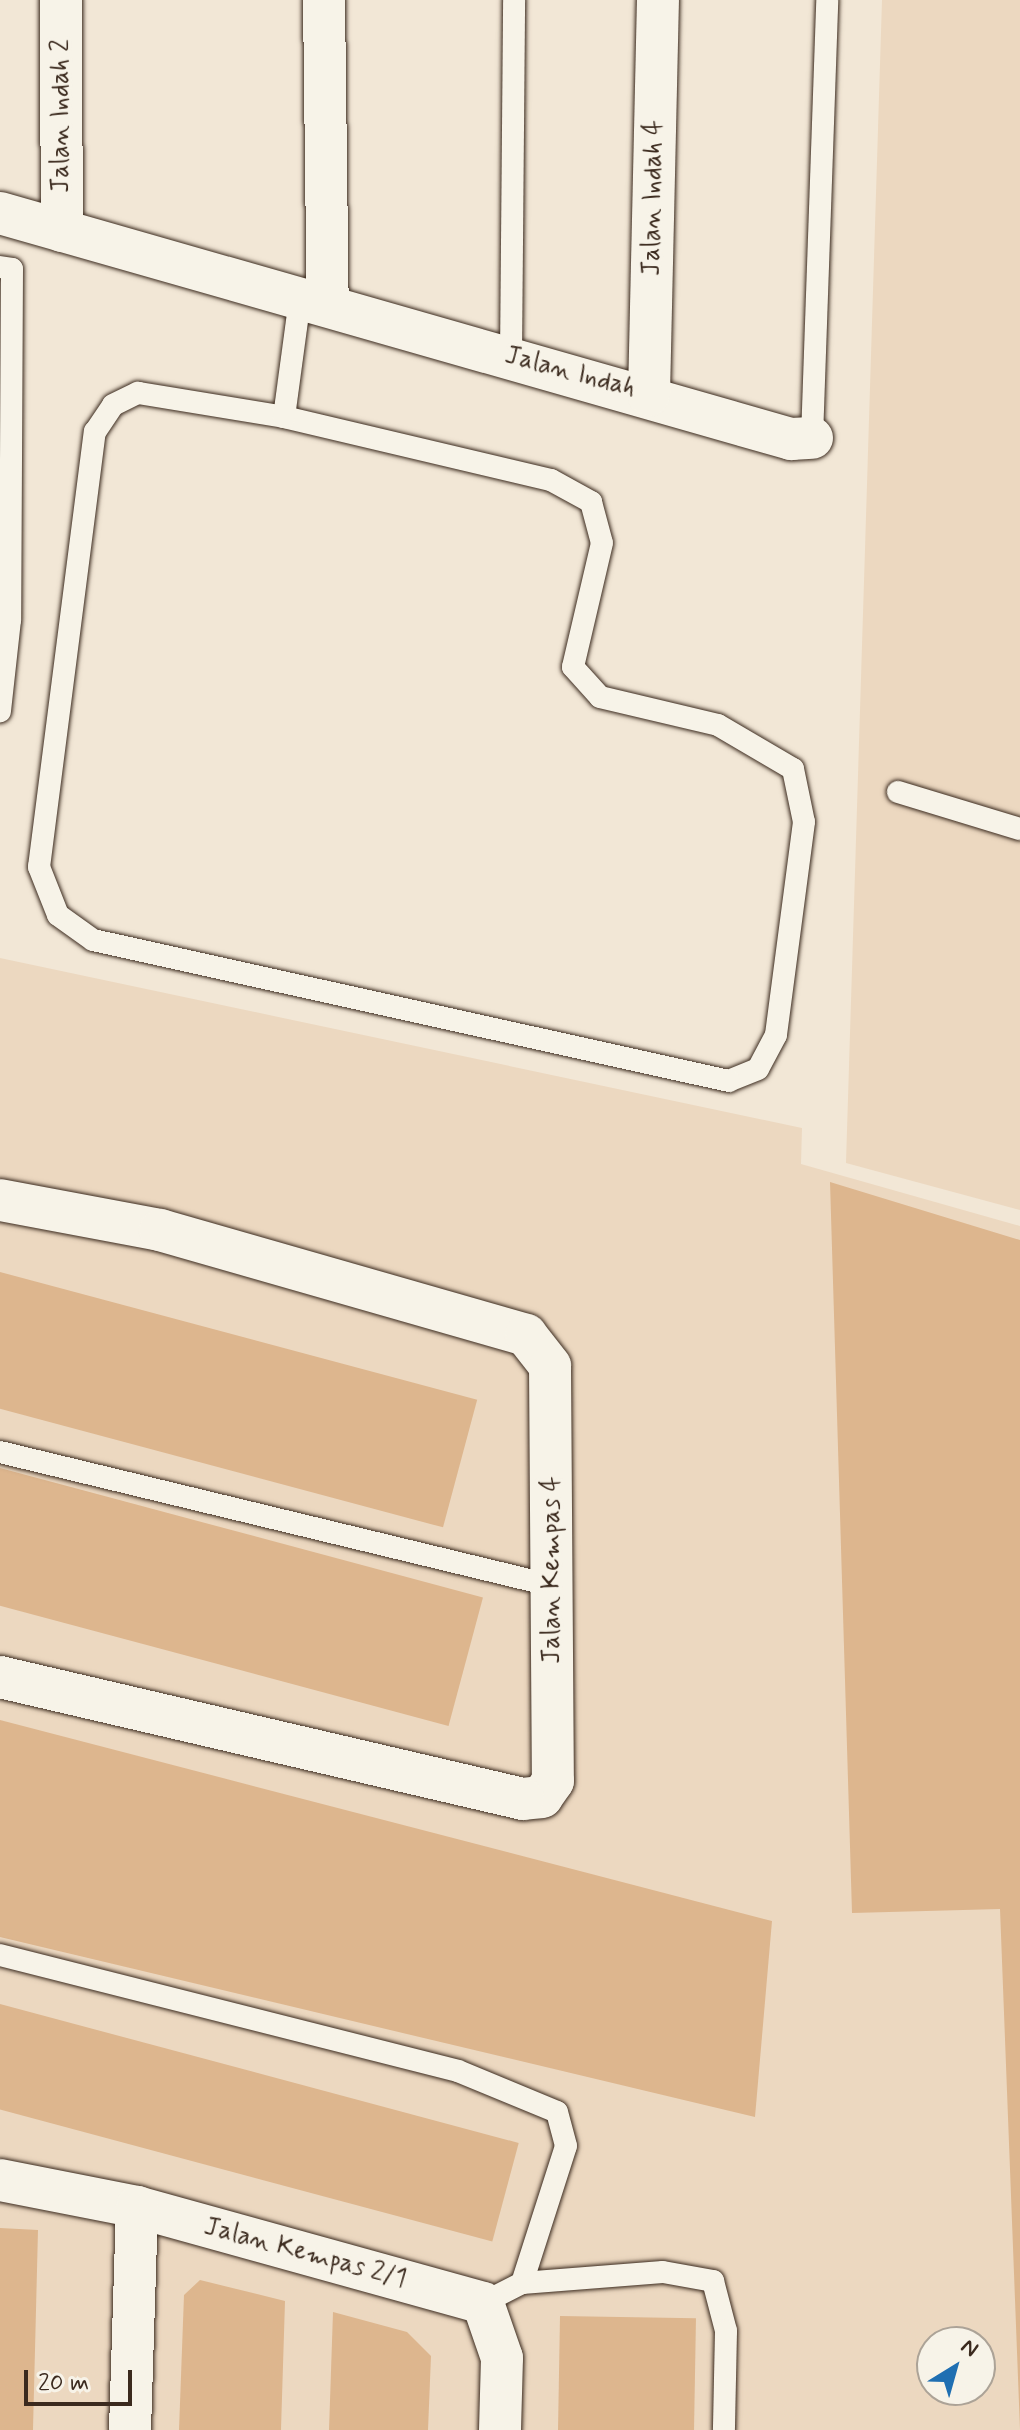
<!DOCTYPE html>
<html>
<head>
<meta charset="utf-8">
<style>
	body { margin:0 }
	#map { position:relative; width:1020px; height:2430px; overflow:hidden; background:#f2e7d6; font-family:Mynerve,sans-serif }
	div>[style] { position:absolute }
	.built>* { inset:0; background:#ecd8c0 }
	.building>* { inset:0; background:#ddb68e; transform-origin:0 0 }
	.roads { filter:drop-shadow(0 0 2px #3b2a1e) drop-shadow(0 0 2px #3b2a1e) }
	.lane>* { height:22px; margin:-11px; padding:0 11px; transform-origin:11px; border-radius:11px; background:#f7f3e8 }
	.street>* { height:42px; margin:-21px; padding:0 21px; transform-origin:21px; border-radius:21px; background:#f7f3e8 }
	span { translate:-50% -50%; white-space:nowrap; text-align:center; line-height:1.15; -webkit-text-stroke:6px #f7f3e8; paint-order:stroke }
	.street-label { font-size:26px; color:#3b2a1e }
	.north { position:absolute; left:916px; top:2326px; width:80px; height:80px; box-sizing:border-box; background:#f7f3e8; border:2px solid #aca397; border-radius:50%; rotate:37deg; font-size:22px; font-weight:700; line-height:32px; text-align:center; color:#3b2a1e }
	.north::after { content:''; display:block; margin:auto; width:28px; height:36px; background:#1f6fb2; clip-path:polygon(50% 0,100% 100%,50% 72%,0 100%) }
	.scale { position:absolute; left:24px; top:2370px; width:108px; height:36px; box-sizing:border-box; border:4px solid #3b2a1e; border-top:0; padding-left:10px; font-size:24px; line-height:28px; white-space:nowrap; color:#3b2a1e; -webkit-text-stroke:6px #f7f3e8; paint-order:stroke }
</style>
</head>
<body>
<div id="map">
	<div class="built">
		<div style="clip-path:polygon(882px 0,1020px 0,1020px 1210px,846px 1163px)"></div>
		<div style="clip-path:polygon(evenodd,0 958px,802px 1128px,801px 1164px,1020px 1226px,1020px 2430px,0 2430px,0 958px,932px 2342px,980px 2342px,980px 2390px,932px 2390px,932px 2342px)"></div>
	</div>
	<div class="building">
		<div style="clip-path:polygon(830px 1182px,1020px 1240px,1020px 2430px,1000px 1909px,852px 1913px)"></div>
		<div style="left:0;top:1272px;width:494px;height:132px;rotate:15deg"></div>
		<div style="left:0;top:1468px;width:500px;height:133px;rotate:15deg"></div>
		<div style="clip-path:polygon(0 1720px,772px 1921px,755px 2117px,0 1937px)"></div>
		<div style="left:0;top:2004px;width:537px;height:102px;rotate:15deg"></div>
		<div style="clip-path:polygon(0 2228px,38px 2230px,33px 2430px,0 2430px)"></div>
		<div style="clip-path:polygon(200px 2280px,285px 2301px,281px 2430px,179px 2430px,184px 2295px)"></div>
		<div style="clip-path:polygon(333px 2312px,407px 2332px,431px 2356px,428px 2430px,329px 2430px)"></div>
		<div style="left:560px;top:2316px;width:136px;height:114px;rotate:1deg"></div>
	</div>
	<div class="roads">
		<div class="lane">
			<div style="left:0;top:267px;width:12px;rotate:9deg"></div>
			<div style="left:12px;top:269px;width:351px;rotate:90.3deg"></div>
			<div style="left:10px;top:620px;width:92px;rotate:96.3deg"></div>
			<div style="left:511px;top:357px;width:357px;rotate:-89.5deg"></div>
			<div style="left:138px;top:393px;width:148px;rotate:9.3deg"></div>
			<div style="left:284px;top:417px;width:274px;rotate:13.3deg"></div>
			<div style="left:551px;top:480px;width:46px;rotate:28.8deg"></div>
			<div style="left:591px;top:502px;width:42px;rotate:75deg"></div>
			<div style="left:602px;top:543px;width:127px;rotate:103.2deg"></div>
			<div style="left:573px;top:667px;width:40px;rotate:48deg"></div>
			<div style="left:600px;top:697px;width:121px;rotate:13.3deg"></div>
			<div style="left:718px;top:725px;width:87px;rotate:30.4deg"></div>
			<div style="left:793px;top:769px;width:54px;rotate:78.3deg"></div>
			<div style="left:804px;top:822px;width:215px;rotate:97.5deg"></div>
			<div style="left:776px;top:1035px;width:38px;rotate:118deg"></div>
			<div style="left:758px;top:1069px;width:31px;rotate:158deg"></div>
			<div style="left:729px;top:1081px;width:651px;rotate:-167.5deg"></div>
			<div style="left:93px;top:940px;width:43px;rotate:-144.5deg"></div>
			<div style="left:58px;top:915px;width:52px;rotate:-111.6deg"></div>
			<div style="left:39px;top:867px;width:439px;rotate:-82.7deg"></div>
			<div style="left:95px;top:432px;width:32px;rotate:-56deg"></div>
			<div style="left:113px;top:405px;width:28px;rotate:-26deg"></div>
			<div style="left:284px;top:417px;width:120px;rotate:-82.3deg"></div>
			<div style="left:812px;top:438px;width:438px;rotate:-88deg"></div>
			<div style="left:898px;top:792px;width:127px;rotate:16.9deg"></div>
			<div style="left:0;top:1452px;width:570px;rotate:13.6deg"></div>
			<div style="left:0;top:1955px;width:472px;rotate:14.2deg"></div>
			<div style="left:458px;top:2071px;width:107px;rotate:22.5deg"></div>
			<div style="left:557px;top:2112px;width:35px;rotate:75deg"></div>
			<div style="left:566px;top:2146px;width:144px;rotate:107.8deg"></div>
			<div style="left:522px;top:2283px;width:44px;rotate:152.9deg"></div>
			<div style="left:522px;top:2283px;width:141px;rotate:-4.5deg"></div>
			<div style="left:663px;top:2272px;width:51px;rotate:10.2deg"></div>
			<div style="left:713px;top:2281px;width:52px;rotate:75.4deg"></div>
			<div style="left:726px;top:2331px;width:99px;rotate:91.2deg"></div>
		</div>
		<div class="street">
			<div style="left:61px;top:0;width:231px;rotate:89.8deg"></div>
			<div style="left:324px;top:0;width:306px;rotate:89.3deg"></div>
			<div style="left:0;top:213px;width:823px;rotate:15.95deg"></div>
			<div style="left:791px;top:439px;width:21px;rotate:-3deg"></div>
			<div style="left:649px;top:395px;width:395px;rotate:-88.7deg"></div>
			<div style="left:0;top:1200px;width:163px;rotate:10.6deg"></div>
			<div style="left:160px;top:1230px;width:381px;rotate:16deg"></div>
			<div style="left:526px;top:1335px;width:39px;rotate:52deg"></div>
			<div style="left:550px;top:1366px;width:415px;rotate:89.6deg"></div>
			<div style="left:553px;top:1781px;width:19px;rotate:125deg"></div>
			<div style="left:542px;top:1797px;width:19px;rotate:174deg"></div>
			<div style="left:523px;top:1799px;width:537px;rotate:-166.87deg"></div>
			<div style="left:0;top:2180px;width:140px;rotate:11.1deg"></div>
			<div style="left:137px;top:2207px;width:359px;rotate:15.5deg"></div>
			<div style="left:483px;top:2303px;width:58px;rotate:70.9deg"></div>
			<div style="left:502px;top:2358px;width:72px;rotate:91.6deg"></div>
			<div style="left:130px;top:2430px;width:223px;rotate:-88.2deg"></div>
		</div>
	</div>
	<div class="street-label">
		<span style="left:62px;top:116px;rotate:-90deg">Jalan Indah 2</span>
		<span style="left:654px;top:198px;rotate:-89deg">Jalan Indah 4</span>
		<span style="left:570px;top:373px;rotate:15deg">Jalan Indah</span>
		<span style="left:553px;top:1570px;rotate:-90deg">Jalan Kempas 4</span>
		<span style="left:305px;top:2254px;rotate:15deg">Jalan Kempas 2/1</span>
	</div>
	<div class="north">N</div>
	<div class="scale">20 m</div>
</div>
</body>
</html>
